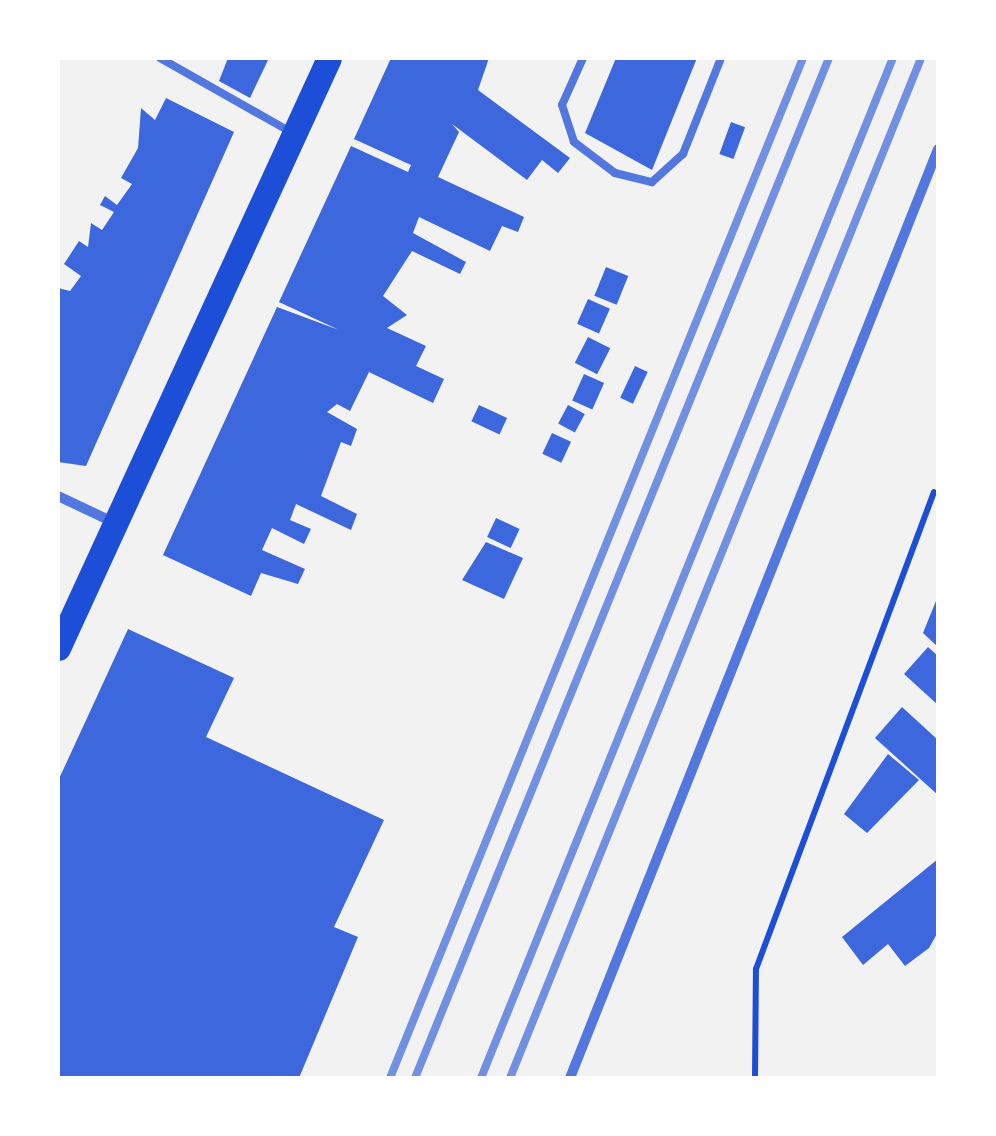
<!DOCTYPE html>
<html>
<head>
<meta charset="utf-8">
<style>
	body { margin:0 }
	#map { position:relative; width:996px; height:1136px; overflow:hidden; background:#f2f2f2; font-family:"Exo 2",sans-serif }
	div>[style] { position:absolute }
	.building>* { inset:0; background:#3d67dc; transform-origin:0 0 }
	.path>* { height:6px; margin:-3px; padding:0 3px; transform-origin:3px; border-radius:3px; background:#1d4ed8 }
	.service>* { height:8px; margin:-4px; padding:0 4px; transform-origin:4px; border-radius:4px; background:#5277de }
	.minor>* { height:10px; margin:-5px; padding:0 5px; transform-origin:5px; border-radius:5px; background:#5277de }
	.primary>* { height:25px; margin:-12.5px; padding:0 12.5px; transform-origin:12.5px; border-radius:12.5px; background:#1d4ed8 }
	.rail>* { height:8px; margin:-4px; padding:0 4px; transform-origin:4px; border-radius:4px; background:#7290e2 }
	span { translate:-50% -50%; white-space:nowrap; text-align:center; line-height:1.15; -webkit-text-stroke:10px #fff; paint-order:stroke }
	.frame { position:absolute; inset:0; border:60px solid #fff; pointer-events:none }
</style>
</head>
<body>
<div id="map">
	<div class="building">
		<div style="clip-path:polygon(228px 58px,269px 58px,250px 98px,219px 81px)"></div>
		<div style="clip-path:polygon(391px 58px,489px 58px,478px 90px,570px 158px,558px 173px,542px 160px,527px 180px,452px 124px,459px 132px,438px 177px,524px 217px,518px 232px,502px 226px,490px 251px,419px 217px,413px 233px,466px 262px,460px 274px,412px 251px,383px 296px,407px 315px,387px 328px,426px 346px,416px 366px,444px 379px,433px 403px,369px 372px,350px 411px,337px 404px,327px 412px,357px 429px,351px 446px,341px 442px,321px 496px,357px 514px,351px 530px,296px 504px,290px 520px,311px 529px,304px 544px,272px 528px,262px 550px,305px 569px,298px 584px,261px 573px,251px 596px,163px 555px,277px 307px,339px 330px,279px 302px,351px 146px,408px 172px,411px 165px,354px 139px)"></div>
		<div style="clip-path:polygon(616px 58px,697px 58px,652px 170px,585px 133px)"></div>
		<div style="clip-path:polygon(166px 98px,234px 132px,86px 466px,58px 462px,58px 288px,70px 291px,81px 276px,64px 264px,79px 241px,88px 247px,91px 223px,102px 230px,114px 212px,100px 205px,105px 196px,117px 205px,132px 184px,121px 178px,138px 148px,141px 108px,155px 120px)"></div>
		<div style="left:731px;top:122px;width:15px;height:34px;rotate:20deg"></div>
		<div style="left:606px;top:267px;width:24px;height:31px;rotate:22deg"></div>
		<div style="left:588px;top:299px;width:24px;height:27px;rotate:24deg"></div>
		<div style="left:588px;top:337px;width:25px;height:29px;rotate:27deg"></div>
		<div style="left:635px;top:366px;width:14px;height:35px;rotate:25deg"></div>
		<div style="left:584px;top:374px;width:22px;height:29px;rotate:24deg"></div>
		<div style="left:479px;top:405px;width:31px;height:18px;rotate:25deg"></div>
		<div style="left:568px;top:405px;width:19px;height:21px;rotate:28deg"></div>
		<div style="left:552px;top:433px;width:21px;height:23px;rotate:25deg"></div>
		<div style="left:496px;top:518px;width:26px;height:21px;rotate:25deg"></div>
		<div style="clip-path:polygon(486px 542px,523px 558px,504px 599px,462px 580px)"></div>
		<div style="clip-path:polygon(938px 596px,938px 647px,923px 633px)"></div>
		<div style="clip-path:polygon(128px 629px,234px 678px,206px 737px,384px 820px,334px 927px,358px 937px,299px 1078px,58px 1078px,58px 781px)"></div>
		<div style="clip-path:polygon(928px 647px,938px 656px,938px 705px,904px 674px)"></div>
		<div style="clip-path:polygon(902px 707px,938px 740px,938px 795px,875px 738px)"></div>
		<div style="clip-path:polygon(888px 754px,919px 780px,867px 833px,844px 814px)"></div>
		<div style="clip-path:polygon(938px 859px,938px 932px,929px 948px,905px 966px,888px 944px,863px 965px,842px 937px)"></div>
	</div>
	<div class="path">
		<div style="left:755px;top:1078px;width:109px;rotate:-89.5deg"></div>
		<div style="left:756px;top:969px;width:509px;rotate:-69.54deg"></div>
	</div>
	<div class="service">
		<div style="left:160px;top:58px;width:150px;rotate:29.5deg"></div>
		<div style="left:583px;top:58px;width:51px;rotate:114.1deg"></div>
		<div style="left:562px;top:105px;width:39px;rotate:72deg"></div>
		<div style="left:574px;top:142px;width:51px;rotate:37.1deg"></div>
		<div style="left:615px;top:173px;width:38px;rotate:14deg"></div>
		<div style="left:652px;top:182px;width:42px;rotate:-42.1deg"></div>
		<div style="left:683px;top:154px;width:103px;rotate:-68.4deg"></div>
	</div>
	<div class="minor">
		<div style="left:58px;top:496px;width:63px;rotate:25.3deg"></div>
		<div style="left:570px;top:1078px;width:999px;rotate:-68.39deg"></div>
	</div>
	<div class="primary">
		<div style="left:58px;top:648px;width:649px;rotate:-65.33deg"></div>
	</div>
	<div class="rail">
		<div style="left:390px;top:1078px;width:1100px;rotate:-67.96deg"></div>
		<div style="left:415px;top:1078px;width:1101px;rotate:-67.91deg"></div>
		<div style="left:481px;top:1078px;width:1100px;rotate:-68.01deg"></div>
		<div style="left:510px;top:1078px;width:1100px;rotate:-68.05deg"></div>
	</div>
	<div class="frame"></div>
</div>
</body>
</html>
